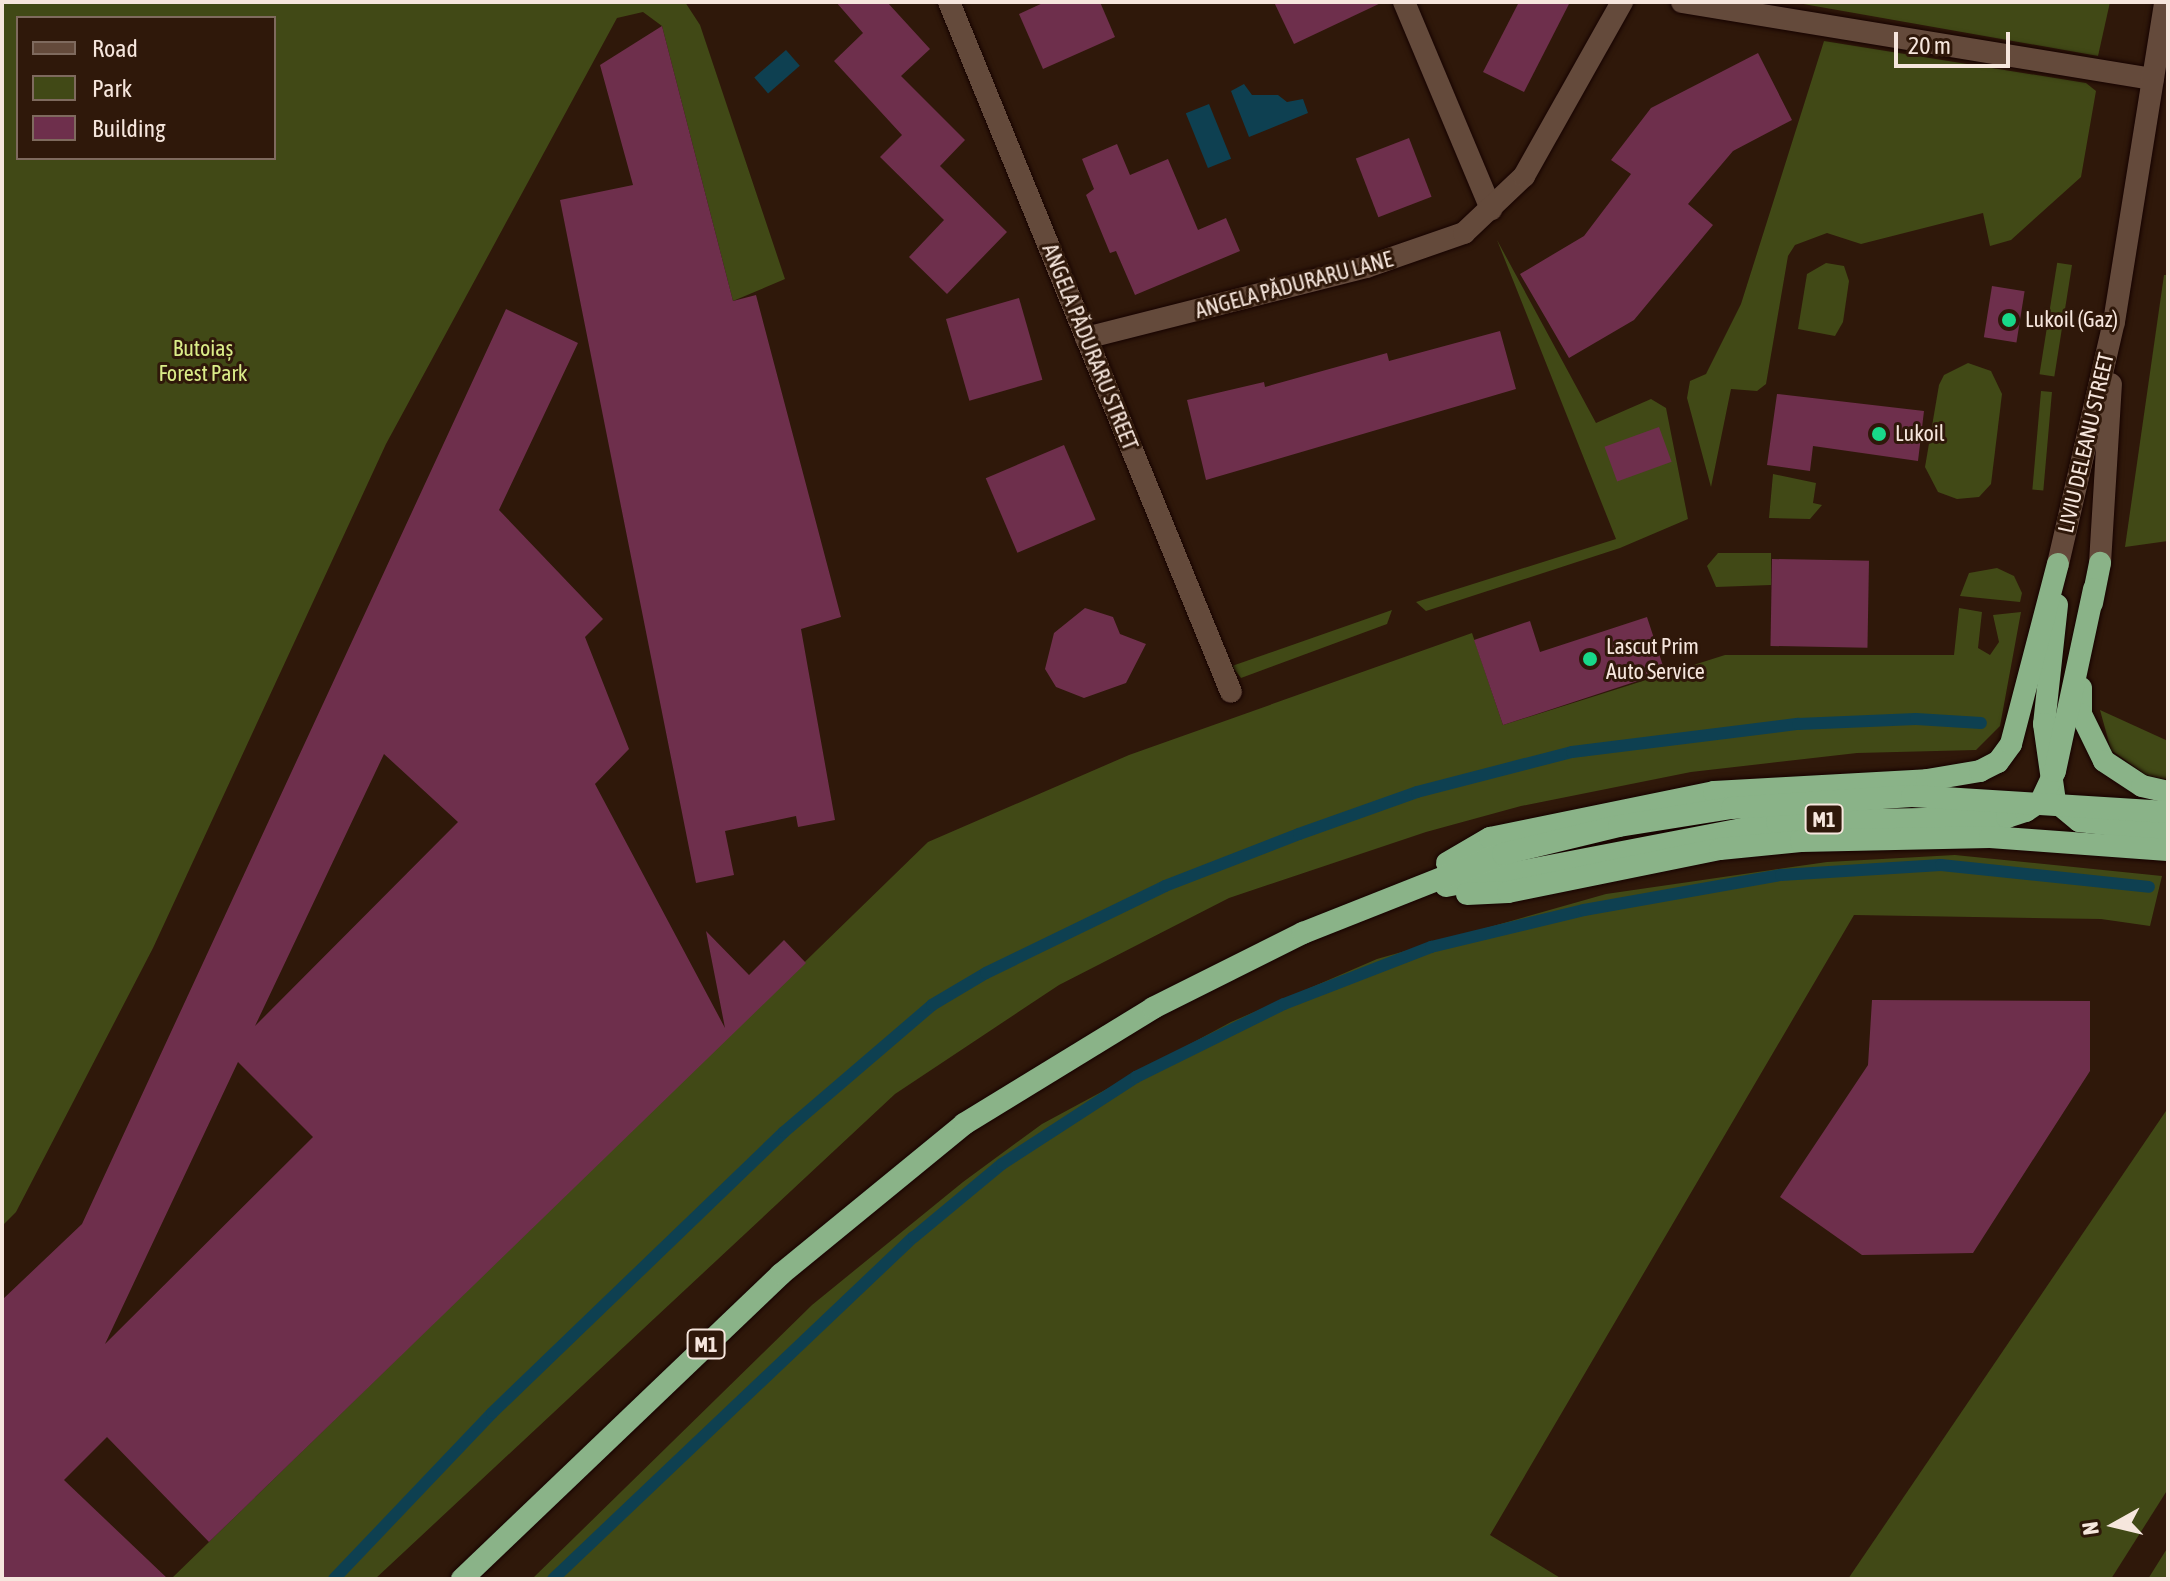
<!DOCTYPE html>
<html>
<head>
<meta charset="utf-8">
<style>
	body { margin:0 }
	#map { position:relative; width:2170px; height:1581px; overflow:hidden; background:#2f180a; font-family:"Asap Condensed",sans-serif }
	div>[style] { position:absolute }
	.green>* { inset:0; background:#414916; transform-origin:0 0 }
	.water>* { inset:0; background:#0e4051; transform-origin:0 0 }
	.stream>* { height:12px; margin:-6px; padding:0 6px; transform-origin:6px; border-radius:6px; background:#0e4051 }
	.building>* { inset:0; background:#6e2f4c; transform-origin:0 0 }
	.roads { filter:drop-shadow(0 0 2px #160300) drop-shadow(0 0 2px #160300) }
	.minor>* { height:22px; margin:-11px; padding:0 11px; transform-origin:11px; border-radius:11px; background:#644a3b }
	.secondary>* { height:22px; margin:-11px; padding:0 11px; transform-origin:11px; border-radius:11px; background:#644a3b }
	.trunk>* { height:22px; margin:-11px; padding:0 11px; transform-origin:11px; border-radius:11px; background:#8ab388 }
	.dots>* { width:22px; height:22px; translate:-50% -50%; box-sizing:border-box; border:4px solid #2f180a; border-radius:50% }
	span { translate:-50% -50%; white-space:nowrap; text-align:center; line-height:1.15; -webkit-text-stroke:6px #2f180a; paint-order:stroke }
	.shield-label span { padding:2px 6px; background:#2f180a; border:2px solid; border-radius:6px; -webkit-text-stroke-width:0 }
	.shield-label { font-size:20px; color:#f6e6dd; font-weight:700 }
	.street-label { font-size:22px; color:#f6e6dd }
	.poi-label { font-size:22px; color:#f6e6dd }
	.left { translate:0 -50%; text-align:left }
	.park-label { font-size:22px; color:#daec88 }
	.frame { position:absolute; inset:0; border:4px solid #f6e6dd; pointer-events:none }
	.legend { position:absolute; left:16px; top:16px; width:260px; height:144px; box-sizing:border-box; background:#2f180a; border:2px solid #7f6a5e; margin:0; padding:10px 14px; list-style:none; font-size:24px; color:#f6e6dd }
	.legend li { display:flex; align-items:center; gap:16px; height:40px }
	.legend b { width:40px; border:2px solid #7f6a5e }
	.north { position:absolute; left:2074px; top:1485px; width:80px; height:80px; -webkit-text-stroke:6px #2f180a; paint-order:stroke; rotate:262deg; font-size:22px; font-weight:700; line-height:32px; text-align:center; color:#f6e6dd }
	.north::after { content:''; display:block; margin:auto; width:28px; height:36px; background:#f6e6dd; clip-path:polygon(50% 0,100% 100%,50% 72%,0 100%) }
	.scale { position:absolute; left:1894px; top:32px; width:116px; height:36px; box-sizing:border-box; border:4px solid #f6e6dd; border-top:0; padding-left:10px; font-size:24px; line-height:28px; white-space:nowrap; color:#f6e6dd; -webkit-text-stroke:6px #2f180a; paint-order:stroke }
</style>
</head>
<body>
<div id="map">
	<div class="green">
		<div style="clip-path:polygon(evenodd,2px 2px,685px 2px,700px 25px,785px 279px,733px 301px,662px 26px,643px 12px,617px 18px,386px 444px,153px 948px,16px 1212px,2px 1226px,2px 2px,18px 18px,274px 18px,274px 158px,18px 158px,18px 18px)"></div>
		<div style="clip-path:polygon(1792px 2px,2110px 2px,2098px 56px)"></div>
		<div style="clip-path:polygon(1824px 41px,2086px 83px,2096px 91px,2081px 177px,2011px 240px,1990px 246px,1983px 213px,1861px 244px,1827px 233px,1795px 245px,1788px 256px,1766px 384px,1757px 391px,1731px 389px,1711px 487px,1687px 398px,1690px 381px,1706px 374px,1741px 304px)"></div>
		<div style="clip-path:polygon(1497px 240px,1596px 423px,1651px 399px,1666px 408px,1688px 519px,1620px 548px,1426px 611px,1416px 602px,1616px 539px)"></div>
		<div style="clip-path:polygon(1826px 263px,1844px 266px,1849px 281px,1843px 322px,1835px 336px,1798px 329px,1807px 274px)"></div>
		<div style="left:2072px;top:265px;width:113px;height:15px;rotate:99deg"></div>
		<div style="clip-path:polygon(2164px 275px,2168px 275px,2168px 541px,2125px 547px)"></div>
		<div style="clip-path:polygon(1968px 363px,1991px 371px,2002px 394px,1991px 484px,1979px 497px,1957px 499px,1938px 492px,1925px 467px,1939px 385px,1944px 375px)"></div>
		<div style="left:2041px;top:391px;width:11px;height:99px;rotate:5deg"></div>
		<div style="clip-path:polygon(1773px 474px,1816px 483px,1813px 503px,1822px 505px,1810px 519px,1769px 518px)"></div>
		<div style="clip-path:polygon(1718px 553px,1771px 553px,1771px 585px,1716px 587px,1707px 566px)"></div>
		<div style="clip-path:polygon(1997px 568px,2014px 576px,2022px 593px,2020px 602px,1960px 596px,1969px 573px)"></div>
		<div style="clip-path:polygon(1959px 608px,1982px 612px,1978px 648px,1990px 655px,1999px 642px,1993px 615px,2021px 612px,2000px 726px,1976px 750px,1857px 753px,1691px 772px,1521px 806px,1426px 832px,1229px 898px,1059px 985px,895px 1094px,375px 1579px,171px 1579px,928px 842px,1129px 755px,1472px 633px,1503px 725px,1725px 655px,1954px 655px)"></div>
		<div style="clip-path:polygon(1392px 610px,1387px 624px,1241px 678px,1232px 666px)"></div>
		<div style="clip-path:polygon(2100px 710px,2168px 741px,2168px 780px,2146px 775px,2111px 750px)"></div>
		<div style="clip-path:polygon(1955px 855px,2162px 876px,2150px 926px,2101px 919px,1854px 915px,1490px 1535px,1562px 1579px,532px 1579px,812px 1305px,963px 1182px,1042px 1124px,1231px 1022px,1377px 959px,1606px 894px,1827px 862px)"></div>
		<div style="clip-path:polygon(2168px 1108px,2168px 1489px,2111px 1579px,1848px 1579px)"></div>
		<div style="clip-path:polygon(2168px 1547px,2168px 1579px,2148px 1579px)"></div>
	</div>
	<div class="water">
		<div style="left:786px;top:50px;width:21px;height:42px;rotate:49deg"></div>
		<div style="clip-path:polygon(1244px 84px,1252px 95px,1278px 95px,1287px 102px,1303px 99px,1308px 113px,1249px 137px,1231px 91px)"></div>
		<div style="left:1209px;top:104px;width:59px;height:25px;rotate:68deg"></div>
	</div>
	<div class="stream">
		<div style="left:334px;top:1579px;width:229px;rotate:-46.4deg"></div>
		<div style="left:492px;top:1413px;width:405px;rotate:-43.9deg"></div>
		<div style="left:784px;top:1132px;width:195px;rotate:-40.6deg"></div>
		<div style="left:932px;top:1005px;width:63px;rotate:-30.7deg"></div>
		<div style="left:986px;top:973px;width:199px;rotate:-25.9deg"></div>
		<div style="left:1165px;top:886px;width:144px;rotate:-21.2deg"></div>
		<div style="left:1299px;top:834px;width:125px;rotate:-19.6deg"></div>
		<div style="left:1417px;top:792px;width:160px;rotate:-14.5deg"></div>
		<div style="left:1572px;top:752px;width:228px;rotate:-7.1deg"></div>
		<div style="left:1798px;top:724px;width:118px;rotate:-2.4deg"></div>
		<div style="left:1916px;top:719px;width:65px;rotate:3.5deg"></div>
		<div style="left:553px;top:1579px;width:497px;rotate:-43.5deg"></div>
		<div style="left:914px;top:1237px;width:114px;rotate:-39.7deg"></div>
		<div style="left:1002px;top:1164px;width:160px;rotate:-33deg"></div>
		<div style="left:1136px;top:1077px;width:165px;rotate:-26.3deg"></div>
		<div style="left:1284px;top:1004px;width:158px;rotate:-21.2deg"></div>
		<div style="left:1431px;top:947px;width:157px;rotate:-13.6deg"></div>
		<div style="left:1584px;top:910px;width:200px;rotate:-10.1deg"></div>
		<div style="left:1781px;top:875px;width:160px;rotate:-3.6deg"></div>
		<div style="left:1941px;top:865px;width:209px;rotate:6deg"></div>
	</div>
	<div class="building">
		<div style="clip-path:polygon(836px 2px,887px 2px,930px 49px,901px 76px,965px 140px,940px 166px,1007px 232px,947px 294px,909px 257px,944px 220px,880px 157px,902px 135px,834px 61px,863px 33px)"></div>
		<div style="clip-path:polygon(1045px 2px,1100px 2px,1115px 37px,1043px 69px,1019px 14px)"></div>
		<div style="clip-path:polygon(1274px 2px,1383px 2px,1294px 44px)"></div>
		<div style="clip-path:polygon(1519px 2px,1570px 2px,1524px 92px,1483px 72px)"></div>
		<div style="clip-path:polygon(662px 26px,733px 301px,756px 295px,841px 617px,801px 629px,835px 820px,798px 827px,796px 816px,725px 831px,734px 875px,696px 883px,560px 200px,633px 185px,600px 65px)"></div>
		<div style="clip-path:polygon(1758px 53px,1792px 120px,1733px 151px,1688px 204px,1713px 225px,1634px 320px,1569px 358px,1520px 274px,1584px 236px,1631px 174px,1611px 160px,1651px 108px)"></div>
		<div style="left:1409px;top:138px;width:63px;height:57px;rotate:69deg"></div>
		<div style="clip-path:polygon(1117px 144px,1130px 175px,1168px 159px,1198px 230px,1226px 218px,1240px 251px,1135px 295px,1116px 251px,1110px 253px,1086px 195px,1094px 189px,1082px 159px)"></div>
		<div style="left:1992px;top:286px;width:33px;height:52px;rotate:9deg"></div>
		<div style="left:1019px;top:298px;width:85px;height:76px;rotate:74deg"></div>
		<div style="clip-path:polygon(evenodd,506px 309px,578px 343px,499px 510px,603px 619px,585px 637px,629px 749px,595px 784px,725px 1028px,706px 931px,749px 975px,784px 940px,806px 963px,209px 1542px,107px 1437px,64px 1480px,168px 1579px,2px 1579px,2px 1300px,82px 1224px,506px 309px,384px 754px,458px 822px,255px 1026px,384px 754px,506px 309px,238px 1062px,313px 1137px,105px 1344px,238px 1062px)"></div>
		<div style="clip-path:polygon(1500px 331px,1516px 389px,1206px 480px,1187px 400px,1264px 382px,1265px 387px,1387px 353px,1389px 361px)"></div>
		<div style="clip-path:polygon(1777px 394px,1924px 411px,1918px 461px,1813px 446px,1810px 471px,1767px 465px)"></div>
		<div style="left:1659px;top:427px;width:37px;height:58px;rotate:70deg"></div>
		<div style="left:1064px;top:445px;width:81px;height:85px;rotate:67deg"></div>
		<div style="left:1772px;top:559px;width:97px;height:87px;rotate:1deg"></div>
		<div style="clip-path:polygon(1085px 608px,1113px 617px,1120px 634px,1146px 644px,1126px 683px,1084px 698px,1056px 687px,1045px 669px,1054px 633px)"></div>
		<div style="clip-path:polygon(1647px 617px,1665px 672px,1503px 725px,1474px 640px,1530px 621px,1540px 652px)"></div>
		<div style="clip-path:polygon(1872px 1000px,2090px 1001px,2090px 1071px,1973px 1253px,1862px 1255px,1780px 1197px,1868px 1065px)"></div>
	</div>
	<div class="roads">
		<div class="minor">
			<div style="left:949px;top:2px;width:745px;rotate:67.77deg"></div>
			<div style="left:1404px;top:2px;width:225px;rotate:67.2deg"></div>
			<div style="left:1682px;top:2px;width:477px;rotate:9.3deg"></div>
			<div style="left:1086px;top:338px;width:289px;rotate:-14.2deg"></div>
			<div style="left:1366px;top:267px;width:104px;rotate:-19.1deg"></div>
			<div style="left:1464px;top:233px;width:83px;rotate:-43.5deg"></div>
			<div style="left:1524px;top:176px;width:200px;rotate:-60.6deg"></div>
		</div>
		<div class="secondary">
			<div style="left:2100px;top:563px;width:179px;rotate:-86.5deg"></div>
			<div style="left:2058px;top:564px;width:248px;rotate:-77deg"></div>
			<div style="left:2114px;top:322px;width:324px;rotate:-80.9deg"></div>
		</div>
		<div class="trunk">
			<div style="left:2092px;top:603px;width:41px;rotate:-78.7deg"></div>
			<div style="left:2057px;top:605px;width:120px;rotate:96.2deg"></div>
			<div style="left:2044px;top:724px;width:78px;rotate:81.9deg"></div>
			<div style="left:2055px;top:801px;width:31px;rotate:40deg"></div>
			<div style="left:2079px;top:821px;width:90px;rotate:6.4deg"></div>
			<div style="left:2081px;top:688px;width:26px;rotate:90deg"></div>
			<div style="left:2081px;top:714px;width:52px;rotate:63.9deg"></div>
			<div style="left:2104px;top:761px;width:45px;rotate:33.3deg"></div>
			<div style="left:2142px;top:786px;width:27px;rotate:13deg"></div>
			<div style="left:1447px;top:863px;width:50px;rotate:-30.2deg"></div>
			<div style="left:1490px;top:838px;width:229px;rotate:-11.6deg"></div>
			<div style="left:1714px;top:792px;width:213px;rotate:-3.2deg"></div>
			<div style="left:1927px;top:780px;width:54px;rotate:-9.6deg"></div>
			<div style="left:1980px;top:771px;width:20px;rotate:-27deg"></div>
			<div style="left:1998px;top:762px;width:22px;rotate:-54deg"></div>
			<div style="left:2011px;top:744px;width:186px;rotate:-75.4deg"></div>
			<div style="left:1446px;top:886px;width:337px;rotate:-10.9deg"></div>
			<div style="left:1777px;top:822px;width:230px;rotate:-1.2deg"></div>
			<div style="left:2007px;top:817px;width:20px;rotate:-18deg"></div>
			<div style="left:2026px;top:811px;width:18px;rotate:-34deg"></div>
			<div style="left:2041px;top:801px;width:33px;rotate:-65deg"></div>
			<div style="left:2055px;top:771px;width:186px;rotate:-77.9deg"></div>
			<div style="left:1467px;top:894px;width:41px;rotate:-2.8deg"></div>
			<div style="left:1508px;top:892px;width:216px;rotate:-11.5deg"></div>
			<div style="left:1720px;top:849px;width:81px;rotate:-5.6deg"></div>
			<div style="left:1801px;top:841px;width:189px;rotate:-1.2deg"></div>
			<div style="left:1990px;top:837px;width:178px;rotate:4.2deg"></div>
			<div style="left:462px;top:1579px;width:441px;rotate:-43.7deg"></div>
			<div style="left:781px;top:1274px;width:237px;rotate:-39.3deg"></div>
			<div style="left:964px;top:1124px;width:222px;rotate:-31.5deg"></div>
			<div style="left:1153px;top:1008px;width:168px;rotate:-26.6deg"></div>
			<div style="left:1303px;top:933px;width:215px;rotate:-21.6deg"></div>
			<div style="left:1503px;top:854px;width:119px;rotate:-13.6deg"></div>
			<div style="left:1619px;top:826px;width:114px;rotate:-9.1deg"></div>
			<div style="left:1732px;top:808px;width:180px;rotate:-3.8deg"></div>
			<div style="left:1912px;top:796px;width:256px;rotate:3.6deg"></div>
		</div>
	</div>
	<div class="dots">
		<div style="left:2009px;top:320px;background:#18d989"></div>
		<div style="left:1879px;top:434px;background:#18d989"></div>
		<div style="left:1590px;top:659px;background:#18d989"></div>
	</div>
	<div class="shield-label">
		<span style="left:1824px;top:819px">M1</span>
		<span style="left:706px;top:1344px">M1</span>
	</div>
	<div class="street-label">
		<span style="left:1294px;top:285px;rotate:-15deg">ANGELA PĂDURARU LANE</span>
		<span style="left:1090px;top:347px;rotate:68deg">ANGELA PĂDURARU STREET</span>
		<span style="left:2086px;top:443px;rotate:-77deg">LIVIU DELEANU STREET</span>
	</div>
	<div class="poi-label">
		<span class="left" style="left:2025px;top:320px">Lukoil (Gaz)</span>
		<span class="left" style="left:1895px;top:434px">Lukoil</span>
		<span class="left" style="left:1606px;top:659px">Lascut Prim<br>Auto Service</span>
	</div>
	<div class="park-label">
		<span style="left:203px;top:361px">Butoiaș<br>Forest Park</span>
	</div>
	<div class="frame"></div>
	<ul class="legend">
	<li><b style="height:10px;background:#644a3b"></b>Road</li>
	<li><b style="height:22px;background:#414916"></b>Park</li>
	<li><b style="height:22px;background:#6e2f4c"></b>Building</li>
	</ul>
	<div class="north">N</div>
	<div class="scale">20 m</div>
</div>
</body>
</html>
